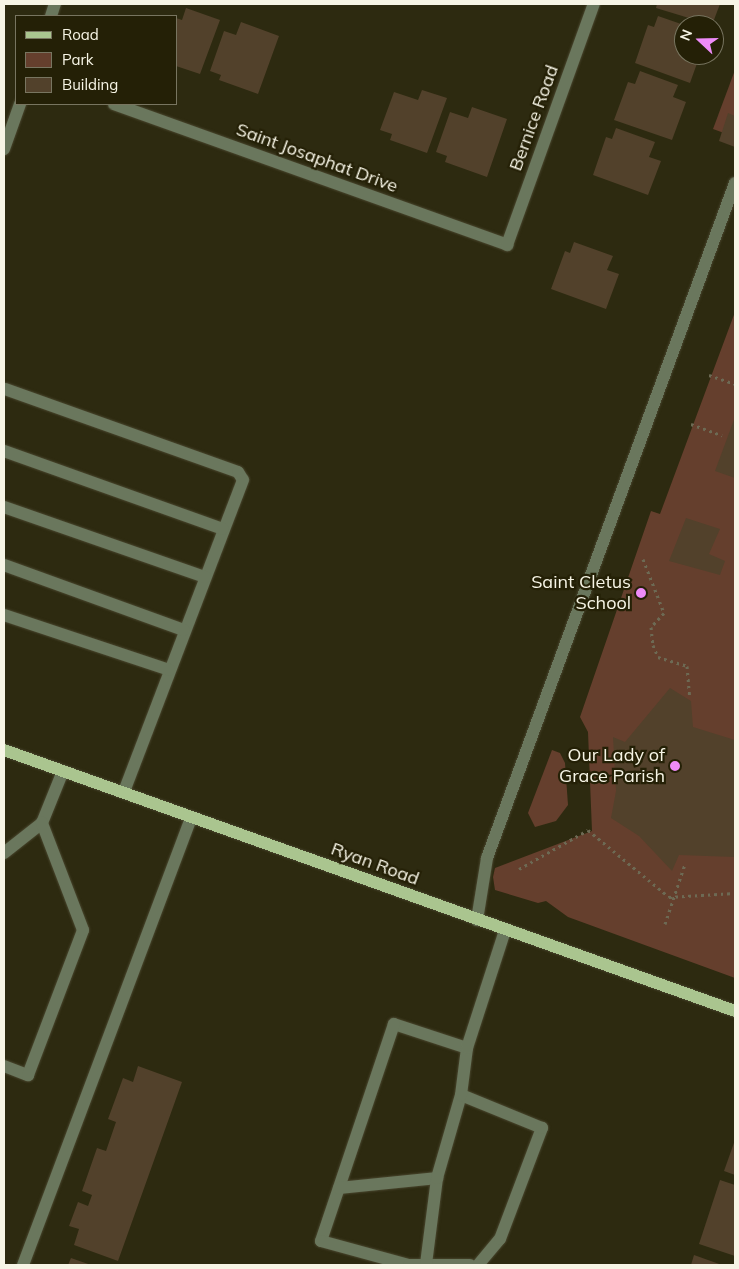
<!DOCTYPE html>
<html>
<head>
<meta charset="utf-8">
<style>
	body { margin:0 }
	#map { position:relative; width:739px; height:1269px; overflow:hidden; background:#2d2a10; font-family:Mulish,sans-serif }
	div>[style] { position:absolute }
	.green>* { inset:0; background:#653f2d }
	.building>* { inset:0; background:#52412b }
	.path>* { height:3px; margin-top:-1.5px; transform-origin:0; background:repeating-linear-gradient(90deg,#6d6a54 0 2.5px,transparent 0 6.5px) }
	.roads { filter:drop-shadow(0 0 1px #49462e) drop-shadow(0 0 1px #49462e) }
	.minor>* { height:12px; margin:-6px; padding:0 6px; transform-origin:6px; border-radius:6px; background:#6a775d }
	.major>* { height:12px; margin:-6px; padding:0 6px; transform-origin:6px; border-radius:6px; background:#aac58f }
	.dots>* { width:14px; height:14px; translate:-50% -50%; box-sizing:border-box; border:2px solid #242006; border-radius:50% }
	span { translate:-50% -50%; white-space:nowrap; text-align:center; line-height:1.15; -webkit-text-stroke:4.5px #242006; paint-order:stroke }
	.street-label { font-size:18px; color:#f7f5e6 }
	.poi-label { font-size:18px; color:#f7f5e6 }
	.right { translate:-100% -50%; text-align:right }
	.frame { position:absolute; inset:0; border:5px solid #f7f5e6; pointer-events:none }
	.legend { position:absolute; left:15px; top:15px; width:162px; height:90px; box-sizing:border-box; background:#242006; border:1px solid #787560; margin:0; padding:6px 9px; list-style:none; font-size:15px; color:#f7f5e6 }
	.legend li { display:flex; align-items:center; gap:10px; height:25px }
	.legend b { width:25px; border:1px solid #787560 }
	.north { position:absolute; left:674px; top:15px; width:50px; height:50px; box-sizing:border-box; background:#242006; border:1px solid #787560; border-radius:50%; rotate:291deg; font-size:14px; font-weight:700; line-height:20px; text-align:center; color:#f7f5e6 }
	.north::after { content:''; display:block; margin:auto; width:18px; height:22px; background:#ee8bf8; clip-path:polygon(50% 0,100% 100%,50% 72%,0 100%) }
</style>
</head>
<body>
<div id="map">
	<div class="green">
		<div style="clip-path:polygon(735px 70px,735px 137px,713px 129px)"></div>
		<div style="clip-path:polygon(735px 312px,735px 978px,568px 917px,546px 901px,538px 903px,495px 890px,493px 877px,495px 868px,592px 831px,588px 732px,580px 717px,651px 511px,660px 514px)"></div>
		<div style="clip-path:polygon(552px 750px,560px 753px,565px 763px,568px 805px,556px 821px,535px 827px,528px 813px)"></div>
	</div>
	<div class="building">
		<div style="clip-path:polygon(657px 4px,720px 4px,712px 25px,656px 8px)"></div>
		<div style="clip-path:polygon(186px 8px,220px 20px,200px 74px,176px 66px,176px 18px,182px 20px)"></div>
		<div style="clip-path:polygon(658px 16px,684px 25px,684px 55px,700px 55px,690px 83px,635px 63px,648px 25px,654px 27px)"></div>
		<div style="clip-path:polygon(241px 22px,279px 36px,258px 94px,219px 80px,221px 75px,210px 71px,224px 31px,236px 35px)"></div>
		<div style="clip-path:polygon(640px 71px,678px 85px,673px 97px,686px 102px,672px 140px,614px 120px,628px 82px,635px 84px)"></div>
		<div style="clip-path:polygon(422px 90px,447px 98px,427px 153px,390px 140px,392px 134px,380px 130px,394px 92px,418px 100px)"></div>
		<div style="clip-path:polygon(472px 107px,507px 119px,487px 177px,445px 162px,447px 156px,436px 152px,450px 112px,468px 118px)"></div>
		<div style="clip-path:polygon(728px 113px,735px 116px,735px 147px,719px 141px)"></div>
		<div style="clip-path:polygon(616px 128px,655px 142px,649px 157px,661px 161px,648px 195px,593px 175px,606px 137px,612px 139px)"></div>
		<div style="clip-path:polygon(574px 242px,613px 256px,607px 270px,619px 274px,606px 309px,551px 289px,565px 251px,570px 253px)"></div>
		<div style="clip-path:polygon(735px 417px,735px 478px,715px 471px)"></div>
		<div style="clip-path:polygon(686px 518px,720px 529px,709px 554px,725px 561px,720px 575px,669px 561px)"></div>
		<div style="clip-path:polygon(670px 688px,691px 701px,693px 727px,735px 740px,735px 857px,679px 855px,672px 871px,639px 836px,611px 818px,616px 791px,613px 737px,625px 742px)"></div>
		<div style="clip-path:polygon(138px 1066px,182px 1082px,118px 1261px,74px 1245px,79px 1229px,69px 1226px,78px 1202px,88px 1206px,92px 1195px,82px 1191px,97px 1148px,106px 1151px,116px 1122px,108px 1119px,123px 1078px,133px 1082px)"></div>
		<div style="clip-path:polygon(735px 1140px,735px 1175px,724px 1171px)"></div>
		<div style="clip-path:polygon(720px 1180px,735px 1185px,735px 1256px,699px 1244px)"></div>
		<div style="clip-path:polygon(694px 1255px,722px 1265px,691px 1265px)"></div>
		<div style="clip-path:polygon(71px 1258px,91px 1265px,68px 1265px)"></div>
	</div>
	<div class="path">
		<div style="left:709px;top:375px;width:28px;rotate:19deg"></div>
		<div style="left:691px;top:424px;width:33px;rotate:20deg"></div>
		<div style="left:643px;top:559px;width:58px;rotate:68.7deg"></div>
		<div style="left:664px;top:613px;width:19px;rotate:133deg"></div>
		<div style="left:651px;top:627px;width:18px;rotate:84deg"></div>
		<div style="left:653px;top:645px;width:13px;rotate:67deg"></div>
		<div style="left:658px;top:657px;width:30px;rotate:17deg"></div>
		<div style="left:687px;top:666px;width:32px;rotate:85deg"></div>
		<div style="left:519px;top:869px;width:79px;rotate:-29.5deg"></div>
		<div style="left:588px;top:830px;width:105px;rotate:39.6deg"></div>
		<div style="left:669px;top:897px;width:66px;rotate:-3.5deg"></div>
		<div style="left:665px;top:924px;width:63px;rotate:-71.6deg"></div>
	</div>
	<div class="roads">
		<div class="minor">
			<div style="left:51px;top:16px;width:13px;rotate:-72deg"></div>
			<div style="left:114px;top:104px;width:418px;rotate:19.7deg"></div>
			<div style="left:507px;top:245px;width:256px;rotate:-70.2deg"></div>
			<div style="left:4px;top:149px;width:48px;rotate:-70.4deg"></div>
			<div style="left:5px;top:389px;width:247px;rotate:19.6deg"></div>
			<div style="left:238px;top:472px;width:9px;rotate:58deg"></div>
			<div style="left:243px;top:480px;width:334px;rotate:110.9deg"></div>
			<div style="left:4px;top:451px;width:232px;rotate:19.6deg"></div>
			<div style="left:4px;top:507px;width:213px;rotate:19.2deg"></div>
			<div style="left:4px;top:565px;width:191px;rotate:19.9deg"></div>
			<div style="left:4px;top:615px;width:174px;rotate:18.4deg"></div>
			<div style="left:4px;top:853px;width:48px;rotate:-38.3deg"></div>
			<div style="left:42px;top:823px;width:56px;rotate:-68deg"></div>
			<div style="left:477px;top:920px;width:63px;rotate:-80.8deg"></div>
			<div style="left:487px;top:858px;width:719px;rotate:-69.83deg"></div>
			<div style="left:467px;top:1048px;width:77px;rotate:-161.8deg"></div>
			<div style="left:394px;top:1024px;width:229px;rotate:108.6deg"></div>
			<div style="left:321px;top:1241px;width:91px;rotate:15.3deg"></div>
			<div style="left:409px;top:1265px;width:61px"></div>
			<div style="left:4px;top:1066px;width:26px;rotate:21deg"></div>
			<div style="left:28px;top:1075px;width:155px;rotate:-69.2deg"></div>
			<div style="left:83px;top:930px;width:115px;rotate:-111deg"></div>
			<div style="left:339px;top:1188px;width:99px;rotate:-5.8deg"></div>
			<div style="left:426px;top:1264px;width:87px;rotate:-82.7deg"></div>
			<div style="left:437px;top:1178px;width:86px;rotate:-73.9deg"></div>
			<div style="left:23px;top:1265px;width:478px;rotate:-69.4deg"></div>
			<div style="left:478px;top:1265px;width:34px;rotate:-50deg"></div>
			<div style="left:500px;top:1239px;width:119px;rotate:-69.3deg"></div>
			<div style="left:542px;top:1128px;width:87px;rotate:-157.8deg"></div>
			<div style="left:461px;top:1095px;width:47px;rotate:-82.7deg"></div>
			<div style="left:467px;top:1048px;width:124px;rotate:-72.1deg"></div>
		</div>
		<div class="major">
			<div style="left:4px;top:750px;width:776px;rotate:19.65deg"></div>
		</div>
	</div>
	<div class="dots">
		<div style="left:641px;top:593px;background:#ee8bf8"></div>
		<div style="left:675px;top:766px;background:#ee8bf8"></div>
	</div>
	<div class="street-label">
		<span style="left:534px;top:118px;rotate:-70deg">Bernice Road</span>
		<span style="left:317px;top:158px;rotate:20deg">Saint Josaphat Drive</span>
		<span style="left:375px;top:864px;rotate:20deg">Ryan Road</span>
	</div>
	<div class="poi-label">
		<span class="right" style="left:631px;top:593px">Saint Cletus<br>School</span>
		<span class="right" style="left:665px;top:766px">Our Lady of<br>Grace Parish</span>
	</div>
	<div class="frame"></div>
	<ul class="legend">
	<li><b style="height:6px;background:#aac58f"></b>Road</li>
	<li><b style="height:14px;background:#653f2d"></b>Park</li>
	<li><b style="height:14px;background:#52412b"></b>Building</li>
	</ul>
	<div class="north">N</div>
</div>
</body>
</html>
